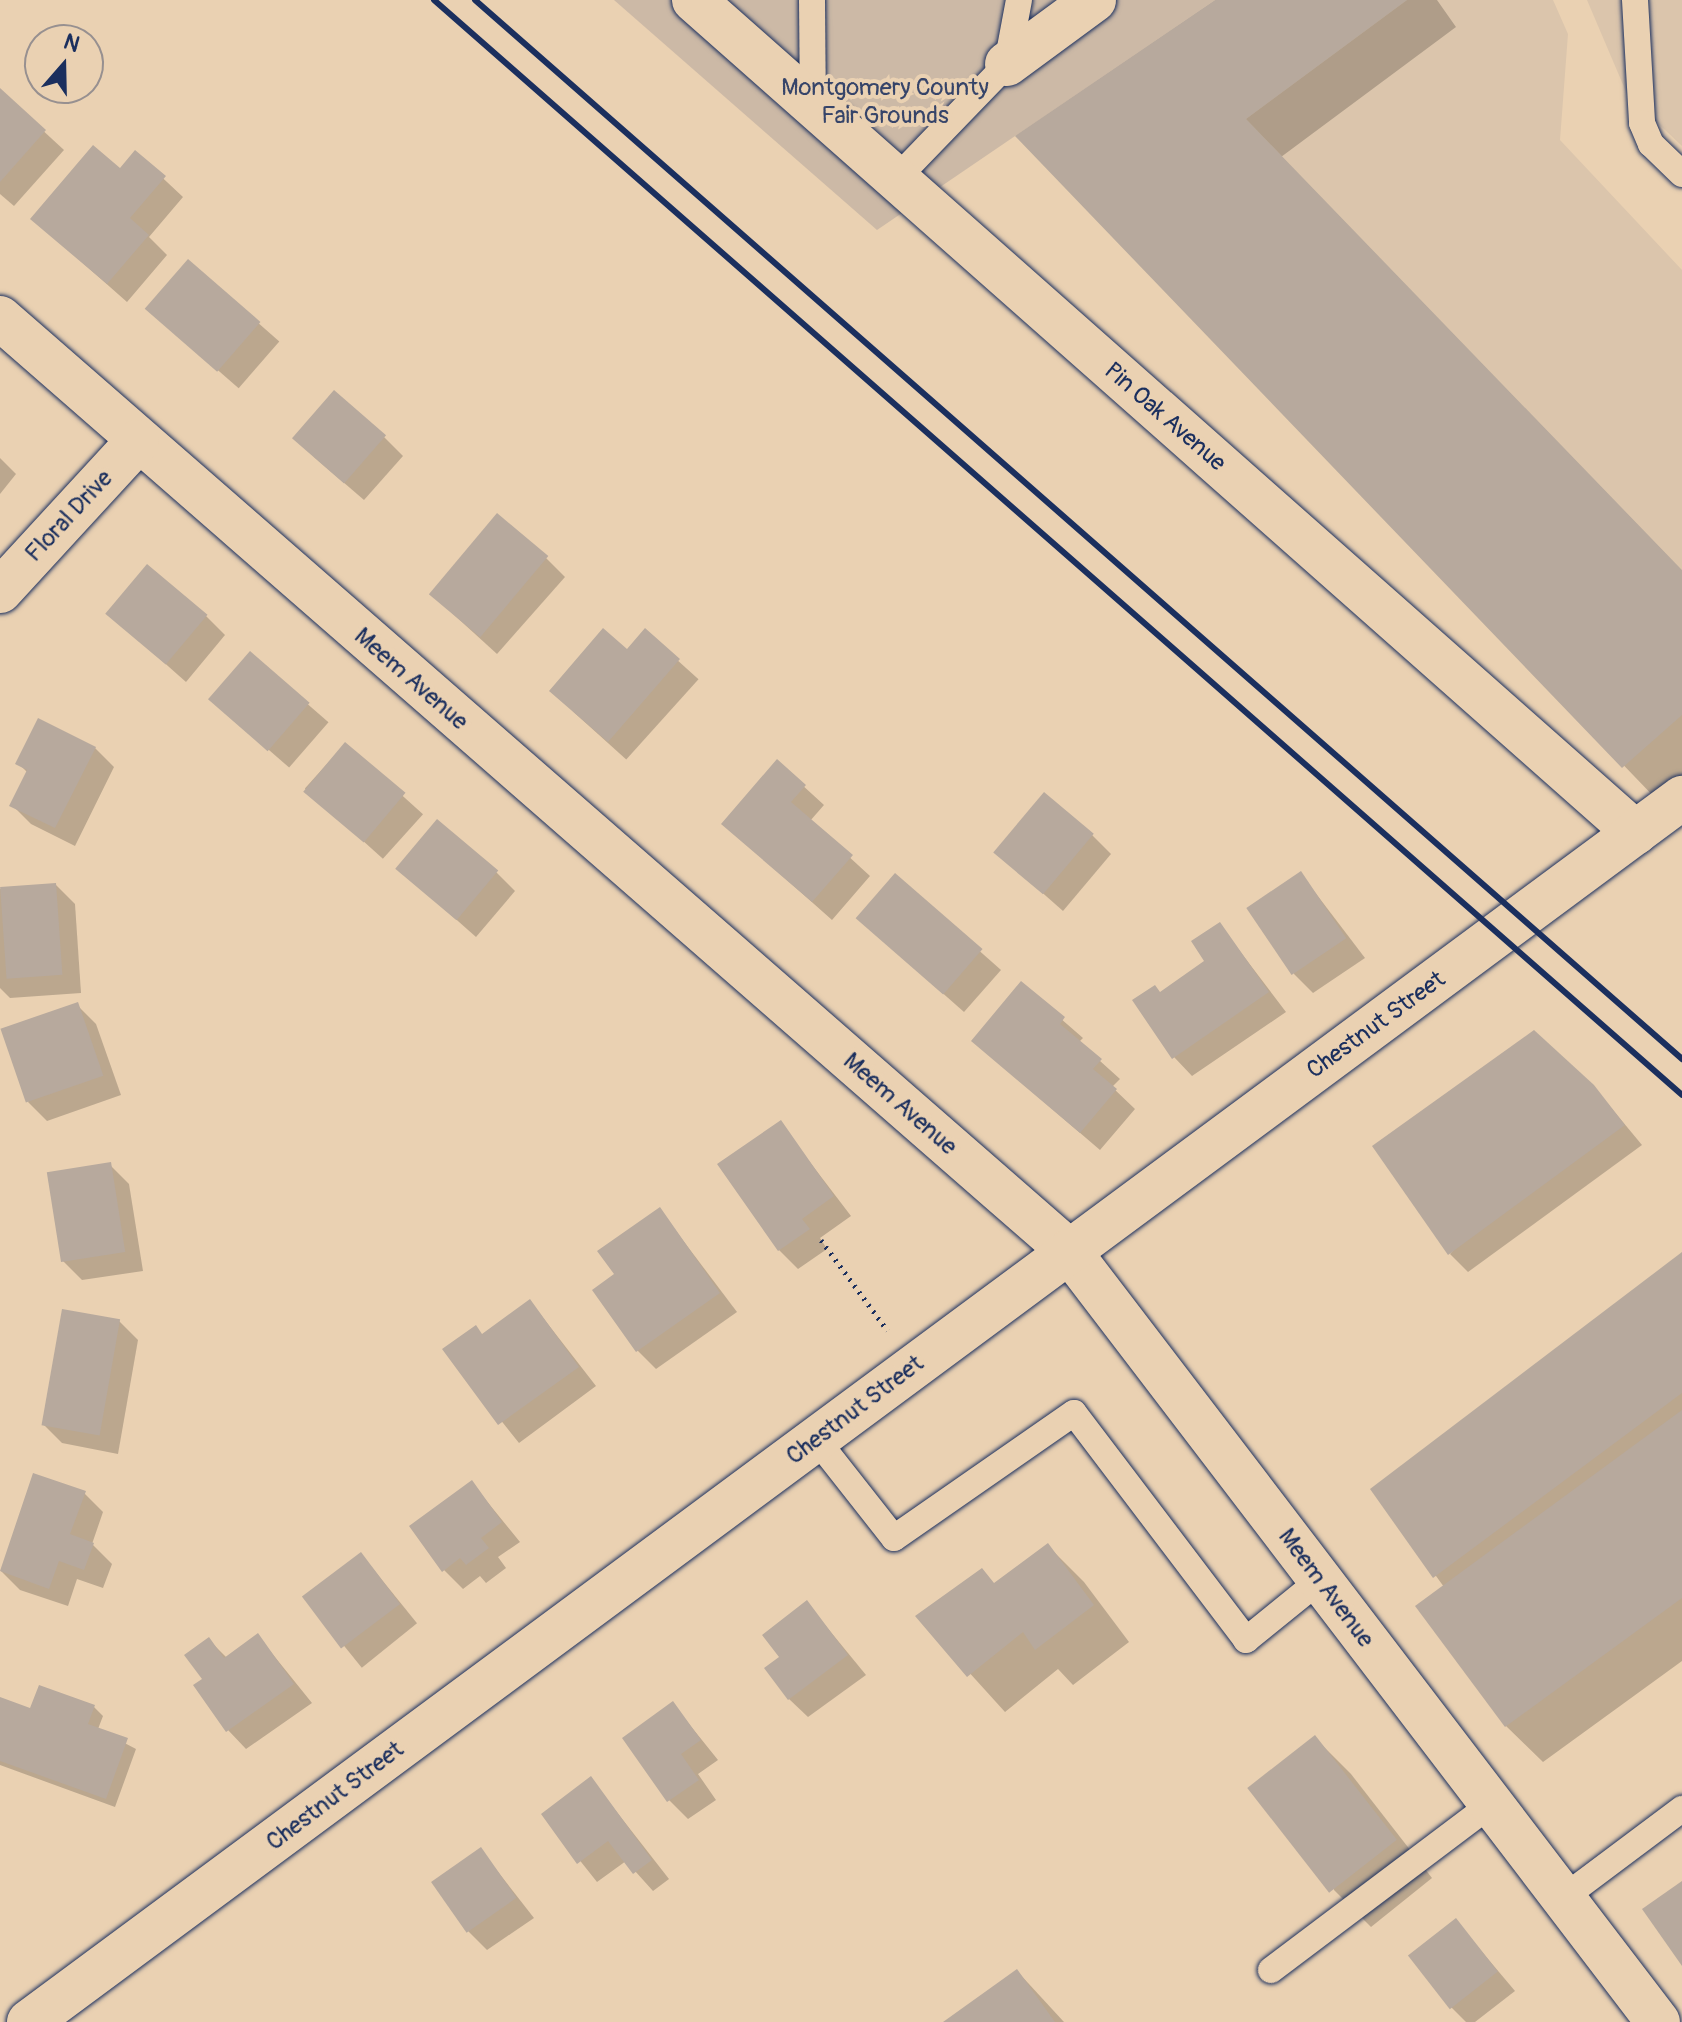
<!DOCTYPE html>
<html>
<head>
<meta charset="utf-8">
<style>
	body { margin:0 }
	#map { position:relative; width:1682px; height:2022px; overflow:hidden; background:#ead1b2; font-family:Pangolin,sans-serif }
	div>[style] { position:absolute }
	.built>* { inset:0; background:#dbc5ac }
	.green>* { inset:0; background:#ccb9a6 }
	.shadow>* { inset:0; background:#0003; transform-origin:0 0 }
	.building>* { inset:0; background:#b7a99d; transform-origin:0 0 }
	.path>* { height:5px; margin-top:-2.5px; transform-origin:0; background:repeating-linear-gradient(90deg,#1b2f5e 0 2px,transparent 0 8px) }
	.roads { filter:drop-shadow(0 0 2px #1b2f5e) drop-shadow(0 0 2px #1b2f5e) }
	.lane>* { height:26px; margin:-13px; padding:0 13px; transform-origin:13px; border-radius:13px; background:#ead1b2 }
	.street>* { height:44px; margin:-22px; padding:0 22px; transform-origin:22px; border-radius:22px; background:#ead1b2 }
	.secondary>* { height:44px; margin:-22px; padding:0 22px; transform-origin:22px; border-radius:22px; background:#ead1b2 }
	.rail>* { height:6px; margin:-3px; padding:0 3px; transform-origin:3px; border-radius:3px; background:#1b2f5e }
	span { translate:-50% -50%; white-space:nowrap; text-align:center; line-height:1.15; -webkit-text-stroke:8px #ead1b2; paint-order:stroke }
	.park-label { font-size:24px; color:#364469 }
	.street-label { font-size:24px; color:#1b2f5e }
	.north { position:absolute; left:24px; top:24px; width:80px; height:80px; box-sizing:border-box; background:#ead1b2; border:2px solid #979090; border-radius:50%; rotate:20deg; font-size:22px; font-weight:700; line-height:32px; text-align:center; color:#1b2f5e }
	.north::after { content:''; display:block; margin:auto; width:28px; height:36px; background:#1b2f5e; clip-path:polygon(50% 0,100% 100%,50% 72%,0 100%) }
</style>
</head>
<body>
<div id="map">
	<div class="built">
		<div style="clip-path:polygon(1407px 0,1553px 0,1568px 34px,1560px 140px,1682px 270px,1682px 570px,1246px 119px)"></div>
		<div style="clip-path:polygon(1587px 0,1682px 0,1682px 146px,1627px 94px)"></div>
	</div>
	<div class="green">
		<div style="clip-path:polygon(614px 0,1215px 0,877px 230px)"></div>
	</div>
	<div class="shadow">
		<div style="clip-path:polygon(1218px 0,1437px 0,1456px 27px,1281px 157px,1682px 571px,1682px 783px,1660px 803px,1018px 136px)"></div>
		<div style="clip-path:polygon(0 91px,64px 150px,14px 206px,0 194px)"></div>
		<div style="clip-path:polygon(136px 153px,183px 197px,149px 237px,167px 255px,127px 302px,33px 219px,120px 171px)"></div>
		<div style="left:188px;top:262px;width:121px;height:62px;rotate:41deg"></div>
		<div style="clip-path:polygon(384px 437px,403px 456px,364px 500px,314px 457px)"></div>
		<div style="clip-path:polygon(0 458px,16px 474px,0 494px)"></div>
		<div style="clip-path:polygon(546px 558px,565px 577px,497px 654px,430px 593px)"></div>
		<div style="clip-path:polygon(108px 613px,206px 616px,225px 635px,186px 682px)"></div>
		<div style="left:645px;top:631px;width:72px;height:108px;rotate:42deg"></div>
		<div style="left:250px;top:654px;width:104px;height:60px;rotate:41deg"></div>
		<div style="left:345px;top:744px;width:105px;height:60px;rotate:42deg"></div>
		<div style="clip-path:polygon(95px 748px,114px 767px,75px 846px,31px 824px,12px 805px,28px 773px,18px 763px)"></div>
		<div style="clip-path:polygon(777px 762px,824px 805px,810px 821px,870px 876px,832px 920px,724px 824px)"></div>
		<div style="clip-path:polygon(1092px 835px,1111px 854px,1063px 911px,996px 852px)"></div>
		<div style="clip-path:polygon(398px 868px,496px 872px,515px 891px,476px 937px)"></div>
		<div style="clip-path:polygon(1301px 874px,1365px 958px,1313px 993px,1294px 974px)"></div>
		<div style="clip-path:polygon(895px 876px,1001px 970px,964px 1012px,878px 936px)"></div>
		<div style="clip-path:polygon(56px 885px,75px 904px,81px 993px,10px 998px,0 988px,0 889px)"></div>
		<div style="clip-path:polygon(1220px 925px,1286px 1012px,1192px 1076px,1174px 1057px,1161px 993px,1207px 961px)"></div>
		<div style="clip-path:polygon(1021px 984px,1083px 1038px,1079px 1042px,1120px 1079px,1112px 1087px,1135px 1109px,1100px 1150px,973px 1041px)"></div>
		<div style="clip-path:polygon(77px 1005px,96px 1024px,121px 1095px,47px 1121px,28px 1102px)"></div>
		<div style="clip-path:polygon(1593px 1086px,1642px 1145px,1468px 1272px,1450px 1254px)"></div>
		<div style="clip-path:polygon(780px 1123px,851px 1216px,820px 1238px,827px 1249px,798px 1269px,779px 1250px)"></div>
		<div style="clip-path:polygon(110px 1165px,129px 1184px,143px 1271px,82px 1280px,63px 1261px)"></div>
		<div style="clip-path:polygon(660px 1210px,737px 1312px,656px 1369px,637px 1350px,617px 1275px)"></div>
		<div style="clip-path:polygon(1682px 1254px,1682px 1661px,1543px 1762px,1506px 1726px,1444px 1587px,1373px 1489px)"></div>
		<div style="clip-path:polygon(530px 1301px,596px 1386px,519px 1443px,445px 1350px,483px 1335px)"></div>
		<div style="clip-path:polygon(119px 1321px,138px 1340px,118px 1454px,62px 1443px,43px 1424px)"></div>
		<div style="clip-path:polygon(472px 1483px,520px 1542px,498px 1557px,506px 1568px,486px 1583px,480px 1576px,463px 1589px,444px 1570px)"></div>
		<div style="clip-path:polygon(84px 1493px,103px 1512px,92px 1544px,112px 1564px,103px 1588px,77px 1579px,68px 1606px,20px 1590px,1px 1571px)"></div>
		<div style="clip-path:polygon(1048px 1546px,1084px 1582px,1129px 1642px,1073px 1685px,1058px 1669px,1005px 1712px,918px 1616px,995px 1585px)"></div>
		<div style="left:361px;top:1554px;width:89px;height:71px;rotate:51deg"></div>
		<div style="clip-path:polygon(807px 1603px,866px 1675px,808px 1717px,789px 1699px,782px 1657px)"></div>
		<div style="clip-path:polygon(258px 1636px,312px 1703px,246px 1749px,228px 1730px,205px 1679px,209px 1640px,227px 1658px)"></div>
		<div style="clip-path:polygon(0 1699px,32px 1710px,94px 1707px,103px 1716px,98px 1729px,136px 1749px,115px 1807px,0 1765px)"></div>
		<div style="clip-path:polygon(673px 1704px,718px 1760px,698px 1774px,716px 1800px,688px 1819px,669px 1800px)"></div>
		<div style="clip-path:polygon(1315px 1738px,1351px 1774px,1432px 1878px,1371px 1927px,1334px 1890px)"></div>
		<div style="clip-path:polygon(591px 1779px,669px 1879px,653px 1891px,626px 1861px,597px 1882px,543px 1814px)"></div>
		<div style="clip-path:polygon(481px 1850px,534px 1918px,487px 1950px,468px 1931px)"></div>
		<div style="clip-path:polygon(1456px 1921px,1515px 1991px,1475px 2022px,1466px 2022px,1451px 2007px)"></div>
		<div style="clip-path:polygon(1017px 1971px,1064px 2022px,946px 2022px)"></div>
	</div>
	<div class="building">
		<div style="clip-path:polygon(1215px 0,1407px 0,1246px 119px,1682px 570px,1682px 715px,1622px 768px,1015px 136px)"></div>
		<div style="clip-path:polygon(0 88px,46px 130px,0 182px)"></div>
		<div style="clip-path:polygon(93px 145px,120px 168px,135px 150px,166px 176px,130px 218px,149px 235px,107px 284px,30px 219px)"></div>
		<div style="left:188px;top:259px;width:96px;height:66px;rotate:41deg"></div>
		<div style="left:334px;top:390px;width:69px;height:64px;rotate:41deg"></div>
		<div style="left:497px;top:513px;width:67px;height:106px;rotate:40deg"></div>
		<div style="left:147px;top:564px;width:79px;height:65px;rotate:40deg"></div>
		<div style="clip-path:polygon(603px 628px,627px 649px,645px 628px,680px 659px,608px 742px,549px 691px)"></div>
		<div style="left:250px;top:651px;width:79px;height:64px;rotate:41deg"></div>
		<div style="clip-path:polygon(38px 718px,96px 747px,55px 828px,9px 806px,27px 770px,15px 764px)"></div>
		<div style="left:345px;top:742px;width:79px;height:65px;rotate:40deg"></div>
		<div style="clip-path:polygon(777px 759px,806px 785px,791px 802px,853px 855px,812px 902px,721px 824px)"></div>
		<div style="left:1044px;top:792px;width:65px;height:79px;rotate:40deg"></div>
		<div style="left:437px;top:819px;width:80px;height:65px;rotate:40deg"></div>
		<div style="left:1301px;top:871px;width:81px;height:66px;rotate:56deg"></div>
		<div style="left:895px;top:873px;width:116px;height:60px;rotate:41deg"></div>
		<div style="left:56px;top:883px;width:92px;height:56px;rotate:86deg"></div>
		<div style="clip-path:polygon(1220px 922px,1269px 992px,1172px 1059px,1132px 1000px,1155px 985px,1160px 992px,1204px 961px,1191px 941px)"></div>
		<div style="clip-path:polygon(1021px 981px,1065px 1017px,1060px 1024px,1102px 1059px,1093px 1069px,1117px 1089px,1080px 1133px,971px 1041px)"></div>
		<div style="left:78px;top:1002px;width:78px;height:82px;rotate:71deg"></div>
		<div style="clip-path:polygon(1534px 1030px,1594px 1085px,1625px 1125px,1448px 1255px,1372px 1146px)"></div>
		<div style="clip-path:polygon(781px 1120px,834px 1196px,802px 1219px,810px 1229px,778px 1251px,717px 1164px)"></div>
		<div style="left:111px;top:1162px;width:91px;height:65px;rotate:81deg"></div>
		<div style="clip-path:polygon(660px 1207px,720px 1293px,636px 1352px,592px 1290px,614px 1274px,597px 1251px)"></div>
		<div style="clip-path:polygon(1682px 1252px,1682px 1393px,1433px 1578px,1370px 1489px)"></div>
		<div style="clip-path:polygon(530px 1299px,579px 1367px,498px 1425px,442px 1349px,476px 1325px,482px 1334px)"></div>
		<div style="left:62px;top:1309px;width:59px;height:118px;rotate:10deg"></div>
		<div style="clip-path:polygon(1682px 1410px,1682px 1598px,1505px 1727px,1415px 1606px)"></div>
		<div style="clip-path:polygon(33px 1473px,86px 1491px,70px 1534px,94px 1543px,84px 1570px,59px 1561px,49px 1589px,0 1571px)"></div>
		<div style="clip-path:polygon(472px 1480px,502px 1522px,481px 1538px,489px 1548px,466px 1565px,460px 1558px,442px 1572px,409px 1526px)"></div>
		<div style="clip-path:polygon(1048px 1543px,1094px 1605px,1035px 1650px,1023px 1632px,967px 1677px,915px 1616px,982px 1568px,994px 1583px)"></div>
		<div style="left:361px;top:1552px;width:65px;height:74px;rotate:53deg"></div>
		<div style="clip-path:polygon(807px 1600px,848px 1655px,788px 1700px,764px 1668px,779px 1657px,762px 1635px)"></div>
		<div style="clip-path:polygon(258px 1633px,294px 1684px,226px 1732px,193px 1685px,202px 1679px,184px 1655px,209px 1637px,224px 1658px)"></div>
		<div style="clip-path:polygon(39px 1685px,95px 1705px,88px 1724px,128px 1738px,106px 1799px,0 1761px,0 1697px,30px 1708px)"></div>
		<div style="clip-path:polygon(673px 1701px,701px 1740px,681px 1754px,699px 1780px,667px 1802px,622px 1738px)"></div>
		<div style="left:1315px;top:1735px;width:133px;height:86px;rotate:52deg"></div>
		<div style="clip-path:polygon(591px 1776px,652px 1860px,633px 1874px,608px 1841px,577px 1864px,541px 1814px)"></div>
		<div style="left:481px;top:1847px;width:62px;height:61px;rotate:55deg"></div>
		<div style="clip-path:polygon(1682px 1881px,1682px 1966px,1642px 1909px)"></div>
		<div style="left:1456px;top:1918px;width:68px;height:61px;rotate:52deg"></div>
		<div style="clip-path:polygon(1017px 1969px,1055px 2022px,943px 2022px)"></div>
	</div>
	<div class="path">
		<div style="left:821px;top:1240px;width:112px;rotate:53.7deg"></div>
	</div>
	<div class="roads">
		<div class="lane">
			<div style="left:812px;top:0;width:105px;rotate:89.5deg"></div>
			<div style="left:1635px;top:0;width:123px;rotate:86.7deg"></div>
			<div style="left:1642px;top:123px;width:23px;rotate:67deg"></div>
			<div style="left:1651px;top:144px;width:43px;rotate:44.1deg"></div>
			<div style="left:896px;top:179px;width:160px;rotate:-46deg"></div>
			<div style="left:1007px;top:64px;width:65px;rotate:-79.4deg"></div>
			<div style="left:816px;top:1439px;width:126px;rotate:51.8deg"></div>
			<div style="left:894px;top:1538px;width:219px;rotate:-34.8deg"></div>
			<div style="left:1074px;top:1413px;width:285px;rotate:52.8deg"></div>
			<div style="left:1246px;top:1640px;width:95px;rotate:-39deg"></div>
			<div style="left:1563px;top:1898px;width:149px;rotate:-36.8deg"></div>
			<div style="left:1271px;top:1970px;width:276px;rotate:-37deg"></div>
		</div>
		<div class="street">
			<div style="left:694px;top:0;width:1257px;rotate:41.49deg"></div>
			<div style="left:1007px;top:64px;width:108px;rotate:-36.3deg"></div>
			<div style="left:0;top:318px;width:1419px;rotate:41.11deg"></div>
			<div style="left:1069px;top:1251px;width:970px;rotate:52.62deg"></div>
			<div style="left:0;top:591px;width:202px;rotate:-47.4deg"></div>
		</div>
		<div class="secondary">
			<div style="left:29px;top:2022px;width:2057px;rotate:-36.52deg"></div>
		</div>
	</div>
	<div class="rail">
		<div style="left:434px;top:0;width:1660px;rotate:41.26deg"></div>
		<div style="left:475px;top:0;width:1606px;rotate:41.26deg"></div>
	</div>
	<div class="park-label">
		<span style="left:885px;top:102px">Montgomery County<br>Fair Grounds</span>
	</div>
	<div class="street-label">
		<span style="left:1165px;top:417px;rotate:41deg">Pin Oak Avenue</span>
		<span style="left:69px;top:516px;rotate:-47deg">Floral Drive</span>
		<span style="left:411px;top:679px;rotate:41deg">Meem Avenue</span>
		<span style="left:1376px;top:1025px;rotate:-36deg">Chestnut Street</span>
		<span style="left:900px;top:1104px;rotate:41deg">Meem Avenue</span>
		<span style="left:855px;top:1410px;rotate:-37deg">Chestnut Street</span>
		<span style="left:1326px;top:1588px;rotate:53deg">Meem Avenue</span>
		<span style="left:335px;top:1796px;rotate:-37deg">Chestnut Street</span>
	</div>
	<div class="north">N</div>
</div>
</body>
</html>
